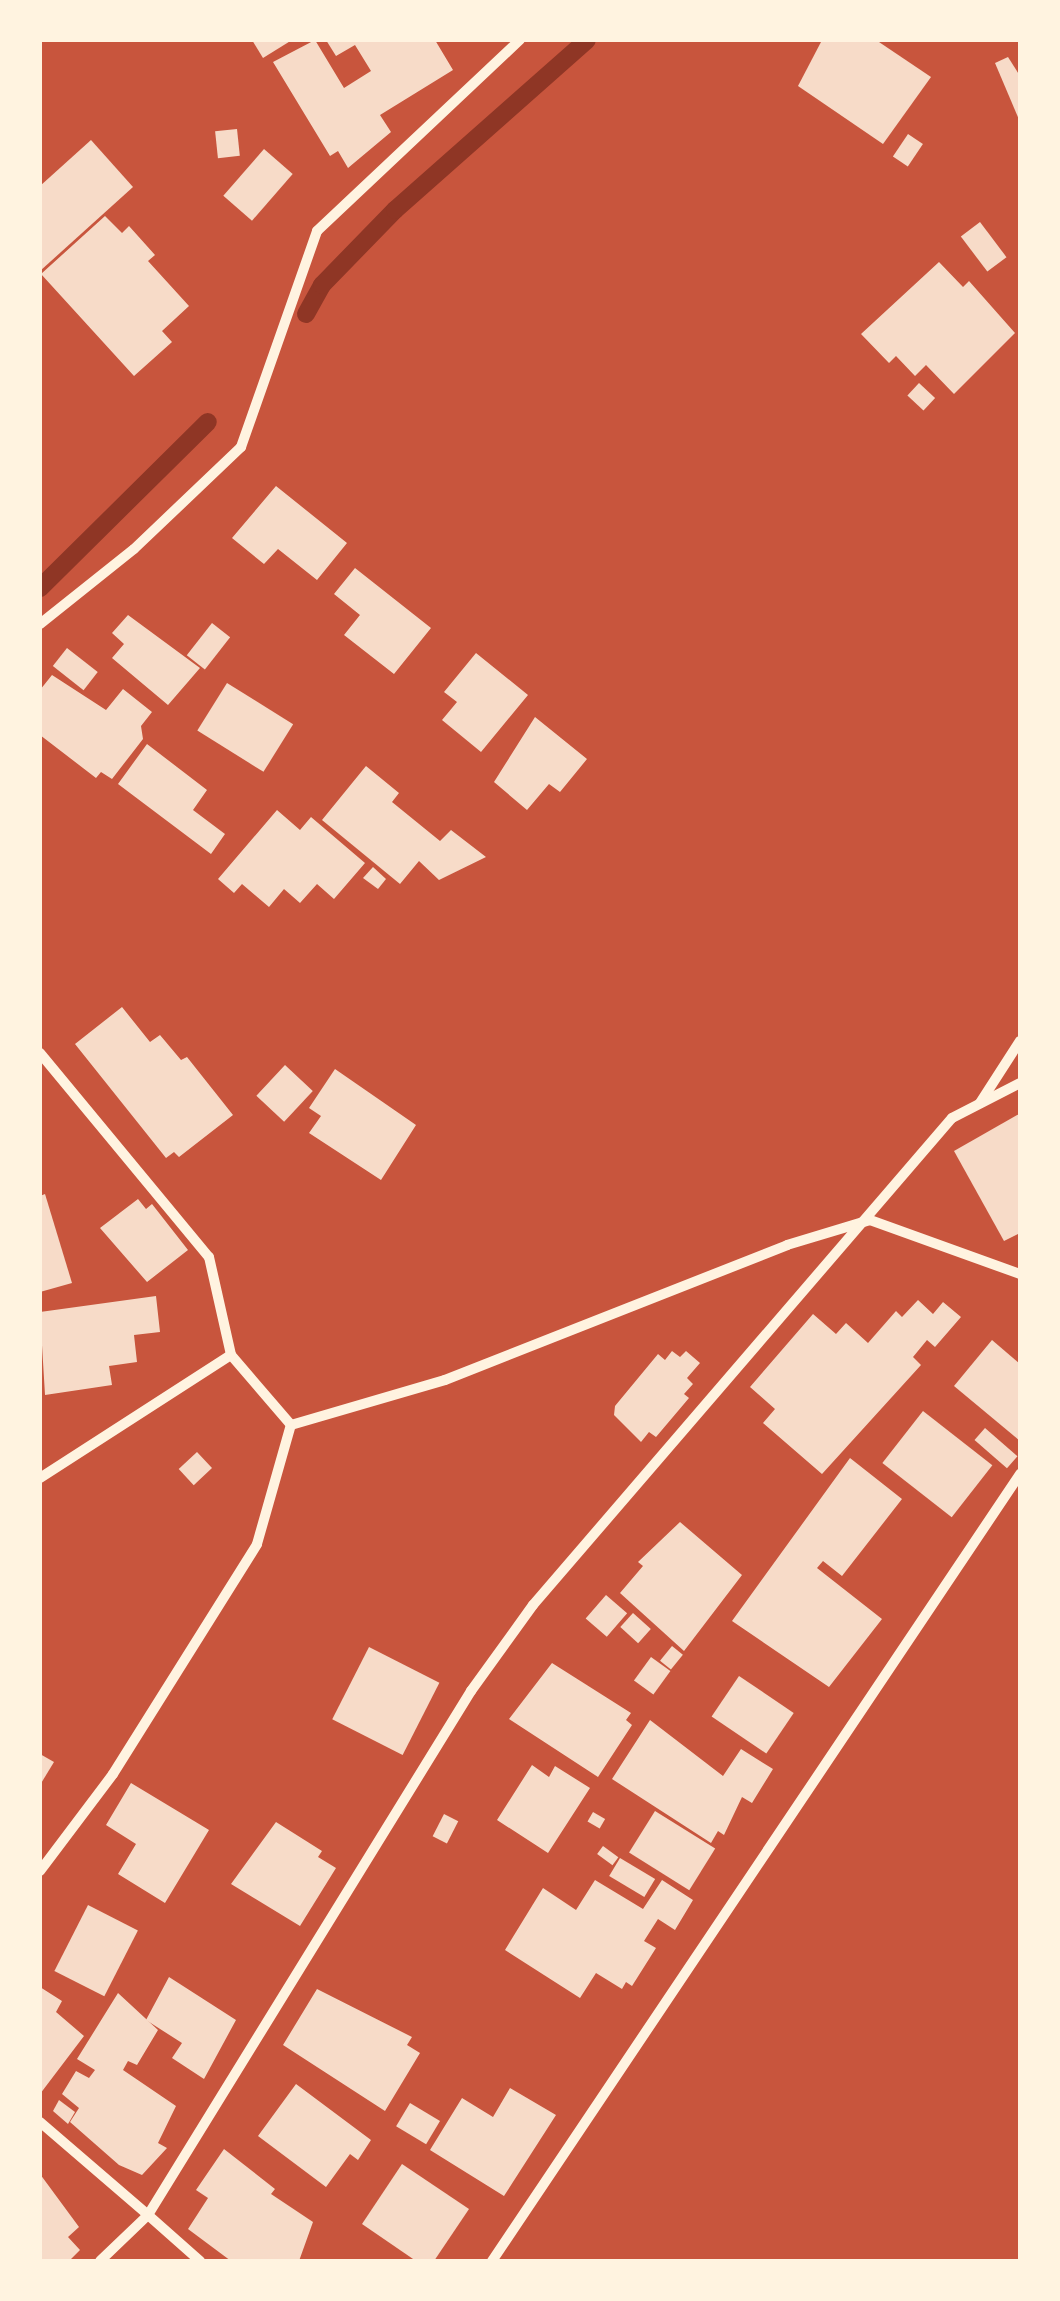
<!DOCTYPE html>
<html>
<head>
<meta charset="utf-8">
<style>
	body { margin:0 }
	#map { position:relative; width:1060px; height:2301px; overflow:hidden; background:#c8553d; font-family:Arial,sans-serif }
	div>[style] { position:absolute }
	.stream>* { height:18px; margin:-9px; padding:0 9px; transform-origin:9px; border-radius:9px; background:#8f3625 }
	.building>* { inset:0; background:#f7dbc8; transform-origin:0 0 }
	.minor>* { height:10px; margin:-5px; padding:0 5px; transform-origin:5px; border-radius:5px; background:#fff3e0 }
	span { translate:-50% -50%; white-space:nowrap; text-align:center; line-height:1.15; -webkit-text-stroke:8px #fff3e0; paint-order:stroke }
	.frame { position:absolute; inset:0; border:42px solid #fff3e0; pointer-events:none }
</style>
</head>
<body>
<div id="map">
	<div class="stream">
		<div style="left:306px;top:314px;width:33px;rotate:-61deg"></div>
		<div style="left:322px;top:285px;width:105px;rotate:-45.8deg"></div>
		<div style="left:395px;top:210px;width:256px;rotate:-41.5deg"></div>
		<div style="left:40px;top:588px;width:236px;rotate:-44.7deg"></div>
	</div>
	<div class="building">
		<div style="clip-path:polygon(252px 40px,292px 40px,263px 58px)"></div>
		<div style="clip-path:polygon(315px 40px,344px 88px,371px 71px,355px 45px,336px 56px,326px 40px,435px 40px,453px 70px,380px 115px,391px 132px,348px 168px,338px 151px,330px 156px,273px 62px)"></div>
		<div style="clip-path:polygon(828px 40px,876px 40px,931px 77px,883px 144px,798px 86px,821px 42px)"></div>
		<div style="clip-path:polygon(1008px 57px,1020px 76px,1020px 122px,995px 63px)"></div>
		<div style="left:237px;top:129px;width:27px;height:22px;rotate:84deg"></div>
		<div style="left:908px;top:134px;width:18px;height:27px;rotate:34deg"></div>
		<div style="clip-path:polygon(91px 140px,133px 187px,40px 271px,40px 186px)"></div>
		<div style="left:264px;top:149px;width:38px;height:62px;rotate:41deg"></div>
		<div style="clip-path:polygon(105px 216px,122px 233px,129px 226px,155px 255px,148px 261px,189px 306px,162px 331px,172px 342px,134px 376px,41px 274px)"></div>
		<div style="left:980px;top:222px;width:44px;height:24px;rotate:53deg"></div>
		<div style="clip-path:polygon(939px 262px,963px 287px,969px 281px,1015px 333px,954px 394px,926px 365px,915px 376px,896px 356px,889px 363px,861px 334px)"></div>
		<div style="left:919px;top:383px;width:22px;height:17px;rotate:43deg"></div>
		<div style="clip-path:polygon(276px 486px,347px 543px,317px 580px,278px 549px,264px 564px,232px 538px)"></div>
		<div style="clip-path:polygon(355px 568px,431px 628px,394px 674px,344px 635px,360px 615px,334px 594px)"></div>
		<div style="clip-path:polygon(128px 615px,200px 668px,168px 705px,112px 658px,124px 644px,112px 633px)"></div>
		<div style="left:212px;top:623px;width:23px;height:41px;rotate:38deg"></div>
		<div style="left:67px;top:648px;width:39px;height:23px;rotate:38deg"></div>
		<div style="clip-path:polygon(476px 653px,528px 695px,481px 752px,442px 720px,457px 702px,444px 692px)"></div>
		<div style="clip-path:polygon(52px 675px,106px 710px,123px 689px,152px 712px,141px 726px,143px 739px,112px 779px,101px 772px,96px 778px,40px 735px,40px 690px)"></div>
		<div style="left:227px;top:683px;width:78px;height:56px;rotate:32deg"></div>
		<div style="clip-path:polygon(535px 717px,587px 759px,560px 792px,549px 784px,527px 810px,494px 782px)"></div>
		<div style="clip-path:polygon(147px 744px,207px 790px,193px 810px,225px 834px,211px 854px,118px 784px)"></div>
		<div style="clip-path:polygon(366px 766px,399px 793px,392px 802px,440px 841px,451px 830px,486px 857px,439px 880px,419px 861px,400px 884px,322px 820px)"></div>
		<div style="clip-path:polygon(277px 810px,300px 830px,311px 817px,365px 863px,334px 899px,317px 884px,300px 903px,284px 889px,269px 907px,242px 884px,234px 893px,218px 879px)"></div>
		<div style="clip-path:polygon(373px 867px,386px 879px,378px 889px,363px 878px)"></div>
		<div style="clip-path:polygon(122px 1007px,150px 1042px,160px 1035px,181px 1060px,187px 1057px,233px 1115px,179px 1157px,174px 1152px,166px 1158px,75px 1044px)"></div>
		<div style="left:285px;top:1065px;width:38px;height:42px;rotate:43deg"></div>
		<div style="clip-path:polygon(335px 1069px,416px 1125px,381px 1180px,309px 1133px,321px 1116px,309px 1108px)"></div>
		<div style="clip-path:polygon(1019px 1114px,1020px 1233px,1004px 1241px,954px 1151px)"></div>
		<div style="clip-path:polygon(45px 1194px,72px 1283px,40px 1292px,40px 1196px)"></div>
		<div style="clip-path:polygon(138px 1199px,146px 1209px,152px 1204px,188px 1250px,147px 1282px,100px 1228px)"></div>
		<div style="clip-path:polygon(156px 1296px,160px 1332px,134px 1335px,137px 1362px,109px 1366px,112px 1385px,45px 1395px,40px 1312px)"></div>
		<div style="clip-path:polygon(918px 1300px,933px 1314px,943px 1302px,961px 1317px,935px 1347px,927px 1340px,913px 1357px,921px 1365px,822px 1474px,763px 1423px,775px 1409px,750px 1387px,813px 1314px,836px 1334px,846px 1323px,868px 1343px,896px 1311px,902px 1317px)"></div>
		<div style="clip-path:polygon(992px 1340px,1020px 1364px,1020px 1441px,954px 1386px)"></div>
		<div style="clip-path:polygon(672px 1351px,680px 1357px,686px 1351px,700px 1363px,687px 1378px,693px 1384px,684px 1394px,689px 1398px,656px 1437px,649px 1432px,641px 1442px,614px 1415px,615px 1406px,658px 1354px,665px 1360px)"></div>
		<div style="left:923px;top:1411px;width:88px;height:66px;rotate:38deg"></div>
		<div style="left:985px;top:1428px;width:43px;height:16px;rotate:41deg"></div>
		<div style="left:197px;top:1452px;width:22px;height:25px;rotate:47deg"></div>
		<div style="clip-path:polygon(850px 1458px,902px 1499px,842px 1576px,823px 1561px,817px 1568px,882px 1619px,829px 1687px,732px 1621px)"></div>
		<div style="clip-path:polygon(680px 1522px,742px 1575px,684px 1651px,620px 1593px,643px 1566px,638px 1562px)"></div>
		<div style="left:606px;top:1595px;width:28px;height:31px;rotate:41deg"></div>
		<div style="left:633px;top:1613px;width:24px;height:19px;rotate:42deg"></div>
		<div style="left:672px;top:1646px;width:14px;height:19px;rotate:39deg"></div>
		<div style="left:369px;top:1647px;width:79px;height:81px;rotate:27deg"></div>
		<div style="left:651px;top:1657px;width:24px;height:29px;rotate:36deg"></div>
		<div style="clip-path:polygon(552px 1663px,631px 1713px,626px 1720px,632px 1725px,598px 1777px,509px 1719px)"></div>
		<div style="left:739px;top:1676px;width:66px;height:49px;rotate:34deg"></div>
		<div style="clip-path:polygon(650px 1720px,723px 1776px,741px 1749px,773px 1769px,752px 1803px,742px 1797px,724px 1835px,718px 1831px,711px 1843px,612px 1779px)"></div>
		<div style="clip-path:polygon(40px 1754px,54px 1762px,40px 1785px)"></div>
		<div style="clip-path:polygon(532px 1765px,549px 1777px,555px 1766px,590px 1788px,548px 1853px,497px 1820px)"></div>
		<div style="clip-path:polygon(131px 1783px,209px 1830px,165px 1903px,118px 1874px,136px 1844px,106px 1825px)"></div>
		<div style="left:655px;top:1811px;width:71px;height:49px;rotate:32deg"></div>
		<div style="left:593px;top:1812px;width:14px;height:11px;rotate:30deg"></div>
		<div style="left:444px;top:1814px;width:16px;height:25px;rotate:27deg"></div>
		<div style="clip-path:polygon(276px 1822px,322px 1851px,318px 1857px,336px 1868px,300px 1926px,231px 1884px)"></div>
		<div style="left:603px;top:1846px;width:19px;height:10px;rotate:36deg"></div>
		<div style="left:620px;top:1858px;width:41px;height:21px;rotate:31deg"></div>
		<div style="clip-path:polygon(595px 1880px,643px 1909px,662px 1880px,693px 1900px,675px 1930px,658px 1919px,644px 1941px,656px 1948px,632px 1986px,626px 1982px,622px 1989px,596px 1973px,580px 1998px,505px 1950px,543px 1888px,576px 1910px)"></div>
		<div style="left:88px;top:1905px;width:56px;height:74px;rotate:27deg"></div>
		<div style="clip-path:polygon(169px 1977px,236px 2020px,204px 2079px,172px 2058px,182px 2043px,146px 2020px)"></div>
		<div style="clip-path:polygon(40px 1987px,62px 2001px,56px 2012px,84px 2036px,40px 2094px)"></div>
		<div style="clip-path:polygon(317px 1989px,412px 2037px,407px 2045px,420px 2053px,385px 2111px,283px 2045px)"></div>
		<div style="clip-path:polygon(118px 1993px,158px 2030px,137px 2065px,128px 2061px,123px 2070px,176px 2106px,158px 2143px,167px 2148px,142px 2175px,119px 2165px,70px 2122px,79px 2108px,62px 2094px,76px 2071px,89px 2078px,95px 2070px,77px 2059px)"></div>
		<div style="clip-path:polygon(296px 2084px,371px 2140px,358px 2160px,350px 2154px,326px 2187px,258px 2136px)"></div>
		<div style="clip-path:polygon(510px 2088px,556px 2115px,504px 2196px,430px 2150px,462px 2098px,493px 2117px)"></div>
		<div style="clip-path:polygon(59px 2100px,75px 2112px,68px 2124px,53px 2111px)"></div>
		<div style="left:410px;top:2103px;width:35px;height:27px;rotate:31deg"></div>
		<div style="clip-path:polygon(224px 2149px,275px 2189px,271px 2194px,313px 2222px,299px 2261px,231px 2261px,188px 2229px,208px 2198px,196px 2190px)"></div>
		<div style="clip-path:polygon(402px 2164px,469px 2209px,434px 2261px,416px 2261px,362px 2224px)"></div>
		<div style="clip-path:polygon(40px 2174px,79px 2227px,68px 2237px,80px 2250px,69px 2261px,40px 2261px)"></div>
	</div>
	<div class="minor">
		<div style="left:40px;top:624px;width:120px;rotate:-38.6deg"></div>
		<div style="left:134px;top:549px;width:148px;rotate:-43.6deg"></div>
		<div style="left:241px;top:447px;width:229px;rotate:-70.6deg"></div>
		<div style="left:317px;top:231px;width:279px;rotate:-43.3deg"></div>
		<div style="left:40px;top:1053px;width:265px;rotate:50.4deg"></div>
		<div style="left:209px;top:1257px;width:100px;rotate:77.3deg"></div>
		<div style="left:231px;top:1355px;width:92px;rotate:49.4deg"></div>
		<div style="left:980px;top:1103px;width:74px;rotate:-57.2deg"></div>
		<div style="left:291px;top:1425px;width:160px;rotate:-16.3deg"></div>
		<div style="left:445px;top:1380px;width:368px;rotate:-21.5deg"></div>
		<div style="left:787px;top:1245px;width:87px;rotate:-16.8deg"></div>
		<div style="left:870px;top:1220px;width:159px;rotate:19.8deg"></div>
		<div style="left:40px;top:1478px;width:227px;rotate:-32.8deg"></div>
		<div style="left:40px;top:1871px;width:121px;rotate:-53deg"></div>
		<div style="left:113px;top:1774px;width:271px;rotate:-57.9deg"></div>
		<div style="left:257px;top:1544px;width:124px;rotate:-74.1deg"></div>
		<div style="left:40px;top:2122px;width:143px;rotate:40.7deg"></div>
		<div style="left:148px;top:2215px;width:66px;rotate:136.2deg"></div>
		<div style="left:200px;top:2261px;width:69px;rotate:-138.5deg"></div>
		<div style="left:148px;top:2215px;width:616px;rotate:-58.35deg"></div>
		<div style="left:471px;top:1691px;width:106px;rotate:-54.2deg"></div>
		<div style="left:533px;top:1605px;width:642px;rotate:-49.29deg"></div>
		<div style="left:952px;top:1118px;width:76px;rotate:-27.2deg"></div>
		<div style="left:492px;top:2261px;width:948px;rotate:-56.14deg"></div>
	</div>
	<div class="frame"></div>
</div>
</body>
</html>
